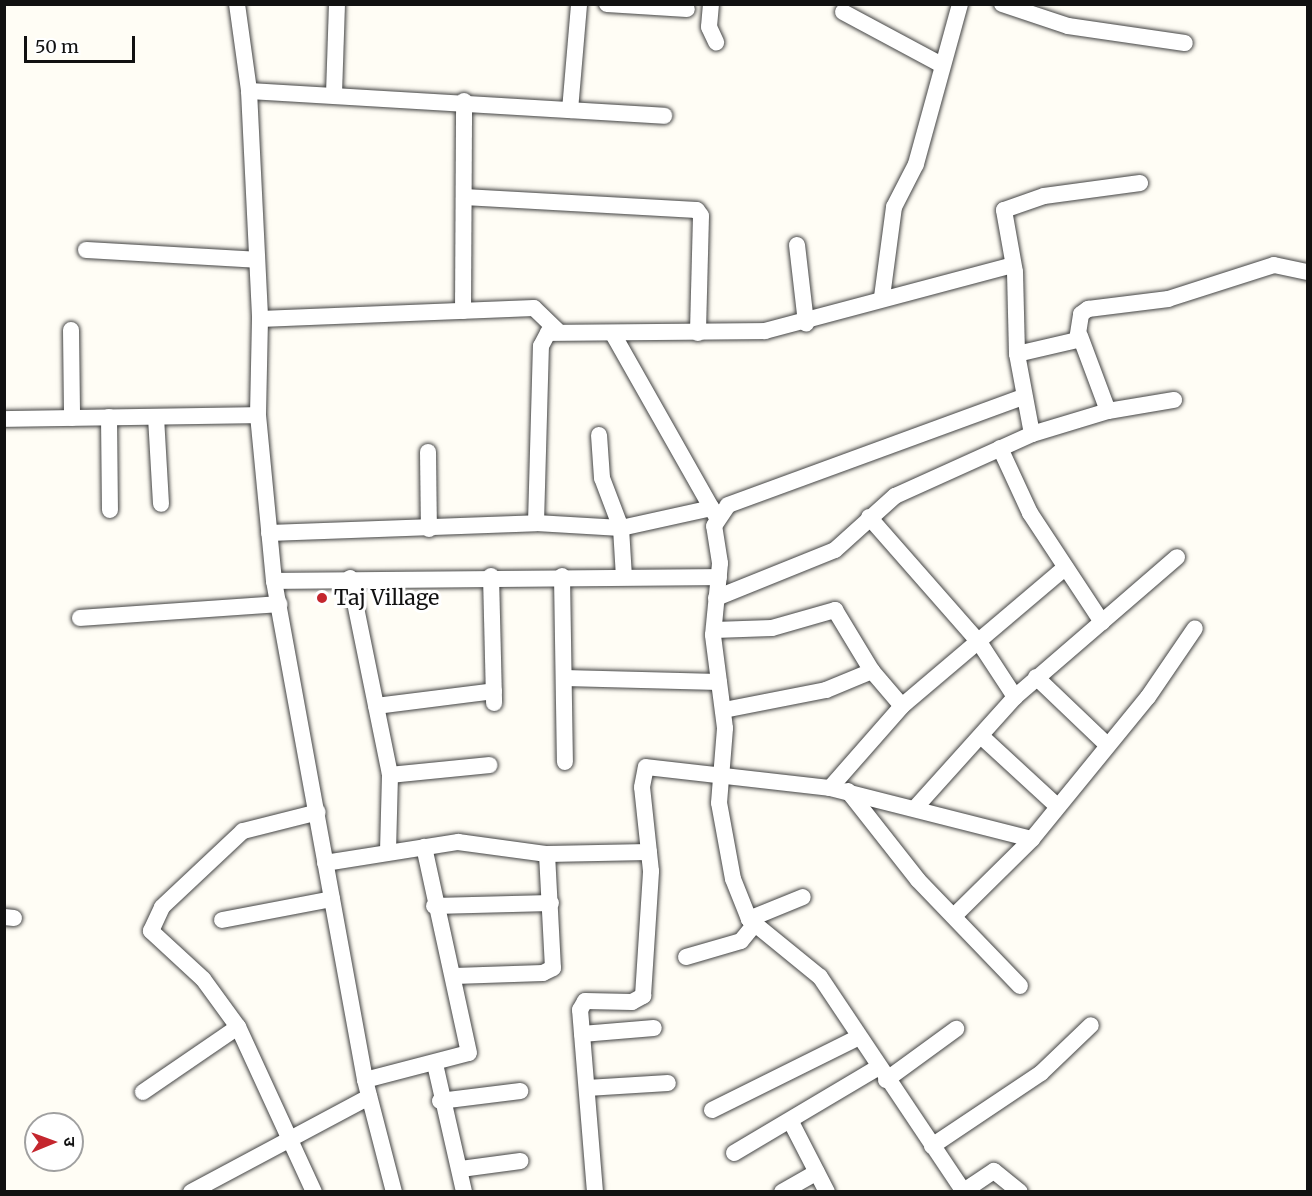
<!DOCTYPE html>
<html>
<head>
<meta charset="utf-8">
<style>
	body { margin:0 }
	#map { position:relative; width:1312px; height:1196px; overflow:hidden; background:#fffdf5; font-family:Merriweather,"Noto Sans Devanagari",serif }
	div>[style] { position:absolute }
	.roads { filter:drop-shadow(0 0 2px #444) drop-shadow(0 0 2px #444) }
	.street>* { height:16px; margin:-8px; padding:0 8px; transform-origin:8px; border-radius:8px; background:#fff }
	.dots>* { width:16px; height:16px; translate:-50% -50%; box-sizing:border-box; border:3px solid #fff; border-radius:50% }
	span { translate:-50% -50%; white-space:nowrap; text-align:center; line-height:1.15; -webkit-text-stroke:6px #fff; paint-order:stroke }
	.poi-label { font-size:21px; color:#111 }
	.left { translate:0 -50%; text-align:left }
	.frame { position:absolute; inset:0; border:6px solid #111; pointer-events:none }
	.north { position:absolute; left:24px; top:1112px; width:60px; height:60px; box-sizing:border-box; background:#fff; border:2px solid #a0a0a0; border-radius:50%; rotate:89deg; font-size:16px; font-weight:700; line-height:24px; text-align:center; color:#111 }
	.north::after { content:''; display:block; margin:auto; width:21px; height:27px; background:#c4262e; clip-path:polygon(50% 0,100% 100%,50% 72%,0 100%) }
	.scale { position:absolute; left:24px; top:36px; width:111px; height:27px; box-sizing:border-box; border:3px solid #111; border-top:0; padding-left:8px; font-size:18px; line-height:21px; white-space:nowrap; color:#111; -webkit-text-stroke:4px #fff; paint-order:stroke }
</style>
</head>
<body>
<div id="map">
	<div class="roads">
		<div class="street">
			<div style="left:237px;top:4px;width:88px;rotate:82.1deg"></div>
			<div style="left:249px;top:91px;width:228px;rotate:87.2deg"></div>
			<div style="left:260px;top:319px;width:96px;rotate:91.2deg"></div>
			<div style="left:258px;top:415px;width:167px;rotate:84.5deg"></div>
			<div style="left:274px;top:581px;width:507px;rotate:79.66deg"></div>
			<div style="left:365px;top:1080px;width:116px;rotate:75.5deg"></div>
			<div style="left:607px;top:4px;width:80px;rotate:3.6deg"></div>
			<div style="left:711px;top:4px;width:23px;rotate:95deg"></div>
			<div style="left:709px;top:27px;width:17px;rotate:65deg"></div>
			<div style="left:1002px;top:4px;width:70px;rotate:18.4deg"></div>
			<div style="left:1068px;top:26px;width:118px;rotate:8.3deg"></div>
			<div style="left:843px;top:12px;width:110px;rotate:28.2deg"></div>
			<div style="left:249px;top:91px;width:416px;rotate:3.4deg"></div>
			<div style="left:334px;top:94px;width:90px;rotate:-88.1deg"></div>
			<div style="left:570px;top:110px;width:106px;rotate:-85.1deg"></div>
			<div style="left:464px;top:197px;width:233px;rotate:3.2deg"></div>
			<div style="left:697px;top:210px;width:7px;rotate:56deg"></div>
			<div style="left:701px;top:216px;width:117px;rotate:91.5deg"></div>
			<div style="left:797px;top:245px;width:79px;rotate:83.4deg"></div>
			<div style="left:86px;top:250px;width:171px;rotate:3.3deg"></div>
			<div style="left:882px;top:297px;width:91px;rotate:-82.4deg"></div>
			<div style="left:894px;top:207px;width:48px;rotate:-62.9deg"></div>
			<div style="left:916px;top:164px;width:166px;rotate:-74.6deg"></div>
			<div style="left:463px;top:311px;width:210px;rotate:-89.7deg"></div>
			<div style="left:260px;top:319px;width:274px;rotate:-2.3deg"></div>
			<div style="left:534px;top:308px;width:32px;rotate:44deg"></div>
			<div style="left:71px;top:330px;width:88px;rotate:89.3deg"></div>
			<div style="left:613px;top:334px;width:209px;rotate:60.5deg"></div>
			<div style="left:1080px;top:336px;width:80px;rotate:69.5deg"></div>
			<div style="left:1017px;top:354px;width:62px;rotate:-13.1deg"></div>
			<div style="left:1077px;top:340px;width:26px;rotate:-81deg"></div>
			<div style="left:1081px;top:314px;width:9px;rotate:-36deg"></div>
			<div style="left:1088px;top:309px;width:81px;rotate:-7.1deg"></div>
			<div style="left:1168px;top:299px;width:111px;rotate:-17.8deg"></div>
			<div style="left:1274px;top:265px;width:35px;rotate:12deg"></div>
			<div style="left:109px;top:417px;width:93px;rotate:89.4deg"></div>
			<div style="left:156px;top:417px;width:87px;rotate:86.7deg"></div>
			<div style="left:4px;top:419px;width:254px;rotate:-0.9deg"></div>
			<div style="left:1032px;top:434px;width:81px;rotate:-100.6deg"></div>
			<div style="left:1017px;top:354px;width:82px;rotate:-91.4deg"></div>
			<div style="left:1015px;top:272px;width:63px;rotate:-100.1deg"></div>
			<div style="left:1004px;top:210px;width:42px;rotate:-19.3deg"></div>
			<div style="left:1044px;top:196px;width:97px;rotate:-7.7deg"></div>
			<div style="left:599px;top:435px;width:43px;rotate:86deg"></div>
			<div style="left:602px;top:478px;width:53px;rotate:69.2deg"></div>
			<div style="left:621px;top:528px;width:49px;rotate:86.5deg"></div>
			<div style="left:1000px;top:448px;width:72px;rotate:65.2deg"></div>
			<div style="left:1030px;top:513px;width:131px;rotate:56.6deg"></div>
			<div style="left:428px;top:452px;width:77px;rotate:89.3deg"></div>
			<div style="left:869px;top:517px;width:167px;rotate:48.7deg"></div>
			<div style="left:979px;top:642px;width:66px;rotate:56.8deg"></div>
			<div style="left:536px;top:523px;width:177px;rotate:-88.4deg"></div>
			<div style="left:541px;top:346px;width:15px;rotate:-62deg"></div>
			<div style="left:548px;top:333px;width:217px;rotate:-0.5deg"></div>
			<div style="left:765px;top:331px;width:253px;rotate:-14.9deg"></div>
			<div style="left:269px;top:533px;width:267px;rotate:-2.1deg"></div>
			<div style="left:536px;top:523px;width:85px;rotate:3.4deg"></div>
			<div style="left:621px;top:528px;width:93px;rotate:-12.4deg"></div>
			<div style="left:491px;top:576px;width:127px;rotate:88.6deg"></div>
			<div style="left:562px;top:576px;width:186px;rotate:89.1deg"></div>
			<div style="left:350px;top:578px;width:201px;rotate:78.5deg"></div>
			<div style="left:390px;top:775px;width:76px;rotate:91.5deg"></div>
			<div style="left:274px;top:581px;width:445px;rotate:-0.5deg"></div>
			<div style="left:716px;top:598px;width:128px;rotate:-22deg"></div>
			<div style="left:835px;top:550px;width:81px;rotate:-42deg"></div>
			<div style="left:895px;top:496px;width:150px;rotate:-24.3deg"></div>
			<div style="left:1032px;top:434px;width:79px;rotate:-16.8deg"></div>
			<div style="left:1108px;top:411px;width:67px;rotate:-9.5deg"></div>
			<div style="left:80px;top:618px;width:200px;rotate:-4deg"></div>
			<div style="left:714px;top:630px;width:58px;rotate:-2deg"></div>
			<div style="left:772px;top:628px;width:66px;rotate:-15.9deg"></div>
			<div style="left:835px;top:610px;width:71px;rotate:58.8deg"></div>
			<div style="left:872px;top:671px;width:46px;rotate:49.4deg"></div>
			<div style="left:1036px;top:677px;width:97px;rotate:43.7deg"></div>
			<div style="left:564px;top:678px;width:155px;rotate:1.5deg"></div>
			<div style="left:376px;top:706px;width:119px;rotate:-7.2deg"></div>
			<div style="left:724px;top:710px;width:104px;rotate:-11.1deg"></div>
			<div style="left:826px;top:690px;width:50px;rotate:-22.4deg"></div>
			<div style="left:981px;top:736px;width:102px;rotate:42.6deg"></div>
			<div style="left:390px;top:775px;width:100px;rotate:-5.7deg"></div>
			<div style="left:830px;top:788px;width:109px;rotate:-48.7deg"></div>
			<div style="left:902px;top:706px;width:214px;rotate:-40.3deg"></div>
			<div style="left:848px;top:791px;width:113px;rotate:51.8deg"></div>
			<div style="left:918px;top:880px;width:147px;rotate:46.1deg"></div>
			<div style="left:916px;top:807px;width:148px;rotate:-48deg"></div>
			<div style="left:1015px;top:697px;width:214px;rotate:-40.8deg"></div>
			<div style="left:547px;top:854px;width:102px;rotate:-1.1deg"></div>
			<div style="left:325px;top:863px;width:135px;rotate:-9deg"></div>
			<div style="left:458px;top:842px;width:90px;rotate:7.7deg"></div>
			<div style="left:547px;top:854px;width:114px;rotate:87deg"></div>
			<div style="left:553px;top:968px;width:11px;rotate:153deg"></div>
			<div style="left:543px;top:973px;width:89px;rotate:178.1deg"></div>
			<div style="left:434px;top:906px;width:117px;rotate:-1.5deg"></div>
			<div style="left:954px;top:916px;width:110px;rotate:-44.6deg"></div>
			<div style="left:1032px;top:839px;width:183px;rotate:-50.8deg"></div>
			<div style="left:1148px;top:697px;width:83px;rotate:-55.7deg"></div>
			<div style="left:4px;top:917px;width:10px;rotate:6deg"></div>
			<div style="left:749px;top:919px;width:58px;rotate:-22.2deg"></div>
			<div style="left:222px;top:920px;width:112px;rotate:-10.8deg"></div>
			<div style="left:686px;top:957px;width:57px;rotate:-16.2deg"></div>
			<div style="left:741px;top:941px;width:21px;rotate:-51deg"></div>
			<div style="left:582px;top:1034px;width:72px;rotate:-4.8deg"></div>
			<div style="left:435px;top:1064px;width:131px;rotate:77.2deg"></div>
			<div style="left:365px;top:1080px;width:107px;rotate:-14.6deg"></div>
			<div style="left:469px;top:1053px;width:211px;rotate:-102.3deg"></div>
			<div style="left:886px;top:1080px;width:87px;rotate:-36.1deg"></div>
			<div style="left:587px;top:1088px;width:81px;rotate:-3.5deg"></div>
			<div style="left:143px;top:1092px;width:115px;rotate:-34.4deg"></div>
			<div style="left:440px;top:1101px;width:81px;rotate:-7.1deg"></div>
			<div style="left:712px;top:1110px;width:162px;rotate:-26.4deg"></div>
			<div style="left:791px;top:1122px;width:79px;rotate:62.8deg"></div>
			<div style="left:932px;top:1146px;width:131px;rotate:-33.8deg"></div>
			<div style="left:1041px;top:1073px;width:69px;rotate:-43.8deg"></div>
			<div style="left:734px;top:1153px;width:166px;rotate:-30.7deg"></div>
			<div style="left:461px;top:1169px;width:60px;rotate:-7.7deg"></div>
			<div style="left:964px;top:1191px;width:36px;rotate:-34deg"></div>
			<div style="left:994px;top:1171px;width:33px;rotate:39deg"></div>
			<div style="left:191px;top:1192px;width:202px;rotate:-28.1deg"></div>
			<div style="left:314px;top:1192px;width:182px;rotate:-114.7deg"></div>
			<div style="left:238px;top:1027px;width:59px;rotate:-126.1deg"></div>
			<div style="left:203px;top:979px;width:71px;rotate:-137.3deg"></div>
			<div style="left:151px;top:931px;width:26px;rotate:-65deg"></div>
			<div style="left:162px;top:907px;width:111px;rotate:-43.2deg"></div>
			<div style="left:243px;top:831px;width:77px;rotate:-14.2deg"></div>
			<div style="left:595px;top:1192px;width:183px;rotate:-94.7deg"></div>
			<div style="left:580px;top:1010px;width:10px;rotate:-61deg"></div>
			<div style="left:585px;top:1001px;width:47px;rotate:1.2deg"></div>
			<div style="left:632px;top:1002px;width:13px;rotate:-29deg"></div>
			<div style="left:643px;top:996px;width:125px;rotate:-86.3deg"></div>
			<div style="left:651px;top:871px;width:84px;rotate:-96.1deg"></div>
			<div style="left:642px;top:787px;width:20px;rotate:-79deg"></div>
			<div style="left:646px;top:767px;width:185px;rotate:6.5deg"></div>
			<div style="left:830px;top:788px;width:208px;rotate:14.2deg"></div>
			<div style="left:782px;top:1192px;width:40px;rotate:-29.7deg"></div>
			<div style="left:964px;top:1192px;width:259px;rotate:-123.8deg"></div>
			<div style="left:820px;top:977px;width:92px;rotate:-140.8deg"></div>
			<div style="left:749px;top:919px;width:43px;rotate:-111.8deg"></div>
			<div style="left:733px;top:879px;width:77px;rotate:-100.4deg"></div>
			<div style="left:719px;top:803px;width:75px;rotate:-85.4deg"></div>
			<div style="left:725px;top:728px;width:94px;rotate:-97.4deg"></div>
			<div style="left:713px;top:635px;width:72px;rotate:-84.4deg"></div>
			<div style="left:720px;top:563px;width:37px;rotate:-99deg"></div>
			<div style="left:714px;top:526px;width:25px;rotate:-56deg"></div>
			<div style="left:728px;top:505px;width:314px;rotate:-20.1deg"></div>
		</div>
	</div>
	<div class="dots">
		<div style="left:322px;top:598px;background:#c4262e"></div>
	</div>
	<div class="poi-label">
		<span class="left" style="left:334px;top:598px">Taj Village</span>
	</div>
	<div class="frame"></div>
	<div class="north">उ</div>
	<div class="scale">50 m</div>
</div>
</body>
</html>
